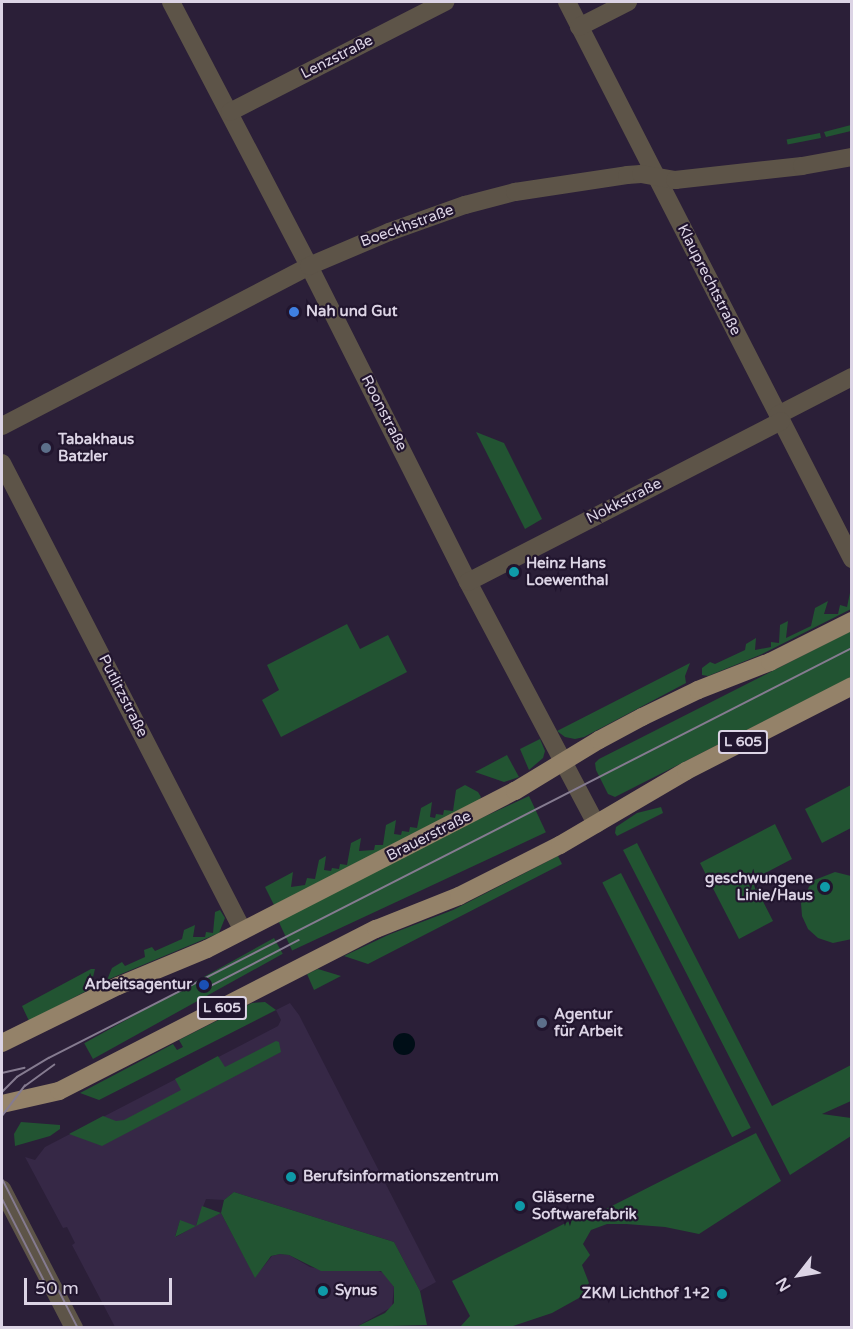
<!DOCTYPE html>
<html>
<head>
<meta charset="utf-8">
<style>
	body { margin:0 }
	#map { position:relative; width:853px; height:1329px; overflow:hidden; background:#2b1f38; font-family:"Varela Round",sans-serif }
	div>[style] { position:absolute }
	.built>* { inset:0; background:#362846 }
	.green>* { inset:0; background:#225432; transform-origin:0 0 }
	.water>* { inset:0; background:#000e17 }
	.round { border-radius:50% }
	.minor>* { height:18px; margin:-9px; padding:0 9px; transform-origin:9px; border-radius:9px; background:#5d5448 }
	.major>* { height:18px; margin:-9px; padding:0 9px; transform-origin:9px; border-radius:9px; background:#948269 }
	.tram>* { height:1.5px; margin:-0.75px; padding:0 0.75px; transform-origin:0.75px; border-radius:0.75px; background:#857b90 }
	.dots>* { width:16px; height:16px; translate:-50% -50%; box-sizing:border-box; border:3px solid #21152e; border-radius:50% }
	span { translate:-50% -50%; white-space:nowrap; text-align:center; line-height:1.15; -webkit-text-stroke:4.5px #21152e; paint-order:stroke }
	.shield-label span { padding:2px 4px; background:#21152e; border:2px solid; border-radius:4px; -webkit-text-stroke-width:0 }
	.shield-label { font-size:14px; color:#dcd4e5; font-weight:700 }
	.street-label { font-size:15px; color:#dcd4e5 }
	.poi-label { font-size:15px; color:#dcd4e5; font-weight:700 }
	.left { translate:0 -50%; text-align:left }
	.right { translate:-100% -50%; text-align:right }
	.frame { position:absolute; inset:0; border:3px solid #dcd4e5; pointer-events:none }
	.north { position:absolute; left:769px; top:1245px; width:60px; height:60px; -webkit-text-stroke:4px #21152e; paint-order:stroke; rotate:239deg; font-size:16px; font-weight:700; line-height:24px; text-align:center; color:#dcd4e5 }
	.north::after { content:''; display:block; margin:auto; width:21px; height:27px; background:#dcd4e5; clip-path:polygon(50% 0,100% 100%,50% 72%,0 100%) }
	.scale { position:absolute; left:24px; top:1278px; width:148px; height:27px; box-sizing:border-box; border:3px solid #dcd4e5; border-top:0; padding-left:8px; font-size:18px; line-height:21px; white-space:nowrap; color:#dcd4e5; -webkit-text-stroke:4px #21152e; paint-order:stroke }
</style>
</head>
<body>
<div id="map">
	<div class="built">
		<div style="clip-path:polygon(evenodd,290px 1003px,299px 1015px,436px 1282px,420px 1291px,394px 1242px,234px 1192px,224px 1200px,206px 1199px,196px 1225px,221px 1213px,255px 1277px,272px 1256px,280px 1254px,289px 1255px,310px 1267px,329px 1271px,376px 1270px,386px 1274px,394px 1287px,392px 1307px,356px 1327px,115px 1327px,72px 1245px,75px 1243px,67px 1227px,63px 1228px,25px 1157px,35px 1160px,45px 1147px,278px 1026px,281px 1020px,276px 1010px,290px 1003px,180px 1221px,195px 1226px,176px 1237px,175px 1236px,180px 1221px)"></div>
	</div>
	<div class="green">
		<div style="clip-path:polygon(851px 125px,851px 131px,826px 137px,824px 132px)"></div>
		<div style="left:820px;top:133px;width:5px;height:34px;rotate:79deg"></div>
		<div style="clip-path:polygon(476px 432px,504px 443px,542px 519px,525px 529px)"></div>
		<div style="clip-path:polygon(851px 588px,851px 609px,760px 655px,708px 676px,702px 675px,702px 668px,710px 662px,715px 664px,745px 650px,746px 644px,756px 638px,755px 650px,771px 647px,771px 642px,779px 643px,780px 625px,788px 621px,786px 638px,811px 626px,815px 608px,828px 601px,824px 614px,838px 614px,840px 605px,847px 607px)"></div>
		<div style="clip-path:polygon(347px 624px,360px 649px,388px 635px,407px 672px,281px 737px,262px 700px,279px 690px,267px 665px)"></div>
		<div style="clip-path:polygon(851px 631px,851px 677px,615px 797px,608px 794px,596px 770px,595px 763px,599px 759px)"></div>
		<div style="clip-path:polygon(690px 663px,685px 676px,686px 683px,584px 737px,575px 739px,565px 737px,557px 731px)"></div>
		<div style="clip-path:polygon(540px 739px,545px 751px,543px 758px,529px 770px,520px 749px)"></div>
		<div style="clip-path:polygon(507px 755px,519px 777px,504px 782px,475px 772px)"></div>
		<div style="clip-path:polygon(465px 785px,478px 792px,481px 797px,479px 800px,274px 905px,265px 887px,293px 872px,291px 887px,305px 885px,307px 878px,315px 879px,319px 860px,326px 856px,324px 870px,331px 871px,332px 868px,339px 869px,340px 864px,347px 865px,351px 843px,361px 838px,359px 851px,374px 850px,375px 845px,383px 845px,386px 825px,396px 820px,394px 834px,401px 835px,402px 831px,409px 832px,410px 827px,417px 828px,421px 808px,432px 802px,430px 817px,435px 818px,436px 814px,443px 815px,444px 810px,453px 811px,456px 790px)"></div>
		<div style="clip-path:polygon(851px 785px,851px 828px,822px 843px,805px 809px)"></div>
		<div style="left:529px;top:796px;width:40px;height:280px;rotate:65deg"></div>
		<div style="clip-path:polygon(661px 807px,663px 813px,617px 836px,615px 833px,616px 827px,637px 813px)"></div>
		<div style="clip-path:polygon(775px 824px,792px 859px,752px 880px,773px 921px,739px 939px,700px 863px)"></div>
		<div style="clip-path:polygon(637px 843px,772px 1106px,851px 1065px,851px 1101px,822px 1114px,851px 1118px,851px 1136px,790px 1175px,623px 850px)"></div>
		<div style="clip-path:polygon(558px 856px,562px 864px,368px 964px,344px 956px,388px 935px,453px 910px)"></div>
		<div style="clip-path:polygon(835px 872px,851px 876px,852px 939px,833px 943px,818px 938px,808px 929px,802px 916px,801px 903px,812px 881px)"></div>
		<div style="left:621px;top:873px;width:286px;height:21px;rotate:63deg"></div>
		<div style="clip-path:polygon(220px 910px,225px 918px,219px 933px,107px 980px,112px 968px,122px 962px,125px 966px,145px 957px,144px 950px,152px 947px,155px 951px,182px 939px,184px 930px,195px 925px,193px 937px,205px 937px,206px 932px,213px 933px,215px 912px)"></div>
		<div style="left:274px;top:938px;width:18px;height:217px;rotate:61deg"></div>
		<div style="clip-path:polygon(91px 969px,95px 969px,90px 989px,29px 1021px,22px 1006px)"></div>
		<div style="clip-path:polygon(318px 969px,341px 976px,314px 990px,307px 974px)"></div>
		<div style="clip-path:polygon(265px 1002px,276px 1010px,99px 1100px,80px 1093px,173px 1044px,177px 1050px,183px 1047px,179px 1040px,252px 1003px)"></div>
		<div style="clip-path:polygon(276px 1041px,279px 1042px,281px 1052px,102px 1146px,69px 1134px,103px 1116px,116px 1121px,124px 1120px,181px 1090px,175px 1079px,218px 1056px,225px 1067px)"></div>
		<div style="clip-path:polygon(21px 1122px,60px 1125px,60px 1129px,50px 1136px,15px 1146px,14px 1134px)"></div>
		<div style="clip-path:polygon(756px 1133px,781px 1181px,699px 1234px,665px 1227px,626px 1224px,607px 1224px,591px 1230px,583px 1244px,590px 1255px,582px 1265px,589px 1283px,579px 1298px,552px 1313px,510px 1327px,460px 1327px,470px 1316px,452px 1281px,589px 1211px,592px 1216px)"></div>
		<div style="clip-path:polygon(234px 1192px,394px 1242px,420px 1291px,427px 1325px,356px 1327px,385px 1313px,394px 1303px,394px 1287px,381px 1271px,321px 1271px,289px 1255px,280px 1254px,271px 1256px,255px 1278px,221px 1213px,175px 1237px,180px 1220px,196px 1226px,202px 1206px,221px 1213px,224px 1200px)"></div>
	</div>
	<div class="water">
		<div class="round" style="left:393px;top:1033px;width:22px;height:22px"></div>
	</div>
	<div class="minor">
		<div style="left:171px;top:2px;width:298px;rotate:62.4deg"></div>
		<div style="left:309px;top:266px;width:354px;rotate:63.3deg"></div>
		<div style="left:468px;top:582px;width:274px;rotate:62.1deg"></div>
		<div style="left:567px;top:2px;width:626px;rotate:62.9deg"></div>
		<div style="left:579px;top:27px;width:55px;rotate:-27deg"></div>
		<div style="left:230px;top:112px;width:242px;rotate:-27.1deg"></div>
		<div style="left:778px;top:415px;width:83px;rotate:-27.2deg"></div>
		<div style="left:2px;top:426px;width:346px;rotate:-27.5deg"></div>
		<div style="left:309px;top:266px;width:87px;rotate:-23deg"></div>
		<div style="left:389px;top:232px;width:81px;rotate:-19.6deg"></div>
		<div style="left:465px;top:205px;width:52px;rotate:-14.6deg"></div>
		<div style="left:515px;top:192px;width:113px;rotate:-8.6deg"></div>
		<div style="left:627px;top:175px;width:14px;rotate:-4deg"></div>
		<div style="left:641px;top:174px;width:35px;rotate:10deg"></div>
		<div style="left:675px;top:180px;width:128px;rotate:-6.3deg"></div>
		<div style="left:802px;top:166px;width:51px;rotate:-10.2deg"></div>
		<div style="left:2px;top:463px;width:526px;rotate:62.75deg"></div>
		<div style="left:468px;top:582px;width:352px;rotate:-27.2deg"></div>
		<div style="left:2px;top:1189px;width:157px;rotate:62.6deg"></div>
	</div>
	<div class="major">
		<div style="left:2px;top:1043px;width:129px;rotate:-26.2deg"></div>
		<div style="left:118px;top:986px;width:96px;rotate:-22.6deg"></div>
		<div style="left:207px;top:949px;width:346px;rotate:-27.2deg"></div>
		<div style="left:515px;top:791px;width:98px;rotate:-31.3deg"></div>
		<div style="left:599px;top:740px;width:49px;rotate:-28.1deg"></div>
		<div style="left:642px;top:717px;width:62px;rotate:-25.7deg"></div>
		<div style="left:698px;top:690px;width:77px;rotate:-21.3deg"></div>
		<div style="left:770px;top:662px;width:92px;rotate:-26.6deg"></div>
		<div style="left:2px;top:1104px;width:58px;rotate:-12.8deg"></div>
		<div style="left:59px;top:1091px;width:356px;rotate:-27.1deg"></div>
		<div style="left:376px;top:929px;width:89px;rotate:-21.7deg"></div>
		<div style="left:459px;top:896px;width:113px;rotate:-26.8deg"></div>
		<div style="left:560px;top:845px;width:146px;rotate:-30.4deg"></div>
		<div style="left:686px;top:771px;width:186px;rotate:-27.1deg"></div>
	</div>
	<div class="tram">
		<div style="left:201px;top:991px;width:110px;rotate:-27.5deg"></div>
		<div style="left:2px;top:1073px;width:23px;rotate:-13deg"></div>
		<div style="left:2px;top:1092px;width:21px;rotate:-45deg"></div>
		<div style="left:17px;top:1077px;width:37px;rotate:-31deg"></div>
		<div style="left:49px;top:1058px;width:902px;rotate:-27.05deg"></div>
		<div style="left:2px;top:1116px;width:38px;rotate:-53deg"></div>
		<div style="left:25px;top:1086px;width:36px;rotate:-36deg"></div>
		<div style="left:2px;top:1178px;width:168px;rotate:63.1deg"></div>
		<div style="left:2px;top:1198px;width:99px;rotate:62.9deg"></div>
	</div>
	<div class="dots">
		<div style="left:294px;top:312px;background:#3f7fe0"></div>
		<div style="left:46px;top:448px;background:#5c6f8a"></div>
		<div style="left:514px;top:572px;background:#0f9aa8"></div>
		<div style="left:825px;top:887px;background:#0f9aa8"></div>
		<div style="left:204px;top:985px;background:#1a4fb4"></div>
		<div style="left:542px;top:1023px;background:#5c6f8a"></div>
		<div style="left:291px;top:1177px;background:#0f9aa8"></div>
		<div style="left:520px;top:1206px;background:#0f9aa8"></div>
		<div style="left:323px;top:1291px;background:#0f9aa8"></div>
		<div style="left:722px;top:1294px;background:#0f9aa8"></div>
	</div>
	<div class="shield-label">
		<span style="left:743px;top:742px">L 605</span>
		<span style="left:222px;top:1008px">L 605</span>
	</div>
	<div class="street-label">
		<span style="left:337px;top:57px;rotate:-27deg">Lenzstraße</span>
		<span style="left:407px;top:226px;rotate:-20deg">Boeckhstraße</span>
		<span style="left:709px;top:280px;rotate:63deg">Klauprechtstraße</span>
		<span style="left:384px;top:413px;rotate:63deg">Roonstraße</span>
		<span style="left:624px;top:501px;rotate:-27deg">Nokkstraße</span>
		<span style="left:123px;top:696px;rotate:63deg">Putlitzstraße</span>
		<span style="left:429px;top:836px;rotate:-27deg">Brauerstraße</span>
	</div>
	<div class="poi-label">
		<span class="left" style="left:306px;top:312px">Nah und Gut</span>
		<span class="left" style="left:58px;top:448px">Tabakhaus<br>Batzler</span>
		<span class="left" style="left:526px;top:572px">Heinz Hans<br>Loewenthal</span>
		<span class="right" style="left:813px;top:887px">geschwungene<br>Linie/Haus</span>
		<span class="right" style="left:192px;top:985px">Arbeitsagentur</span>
		<span class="left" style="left:554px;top:1023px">Agentur<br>für Arbeit</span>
		<span class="left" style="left:303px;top:1177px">Berufsinformationszentrum</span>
		<span class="left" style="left:532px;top:1206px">Gläserne<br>Softwarefabrik</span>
		<span class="left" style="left:335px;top:1291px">Synus</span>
		<span class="right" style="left:710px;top:1294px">ZKM Lichthof 1+2</span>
	</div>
	<div class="frame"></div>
	<div class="north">N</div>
	<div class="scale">50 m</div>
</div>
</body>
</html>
